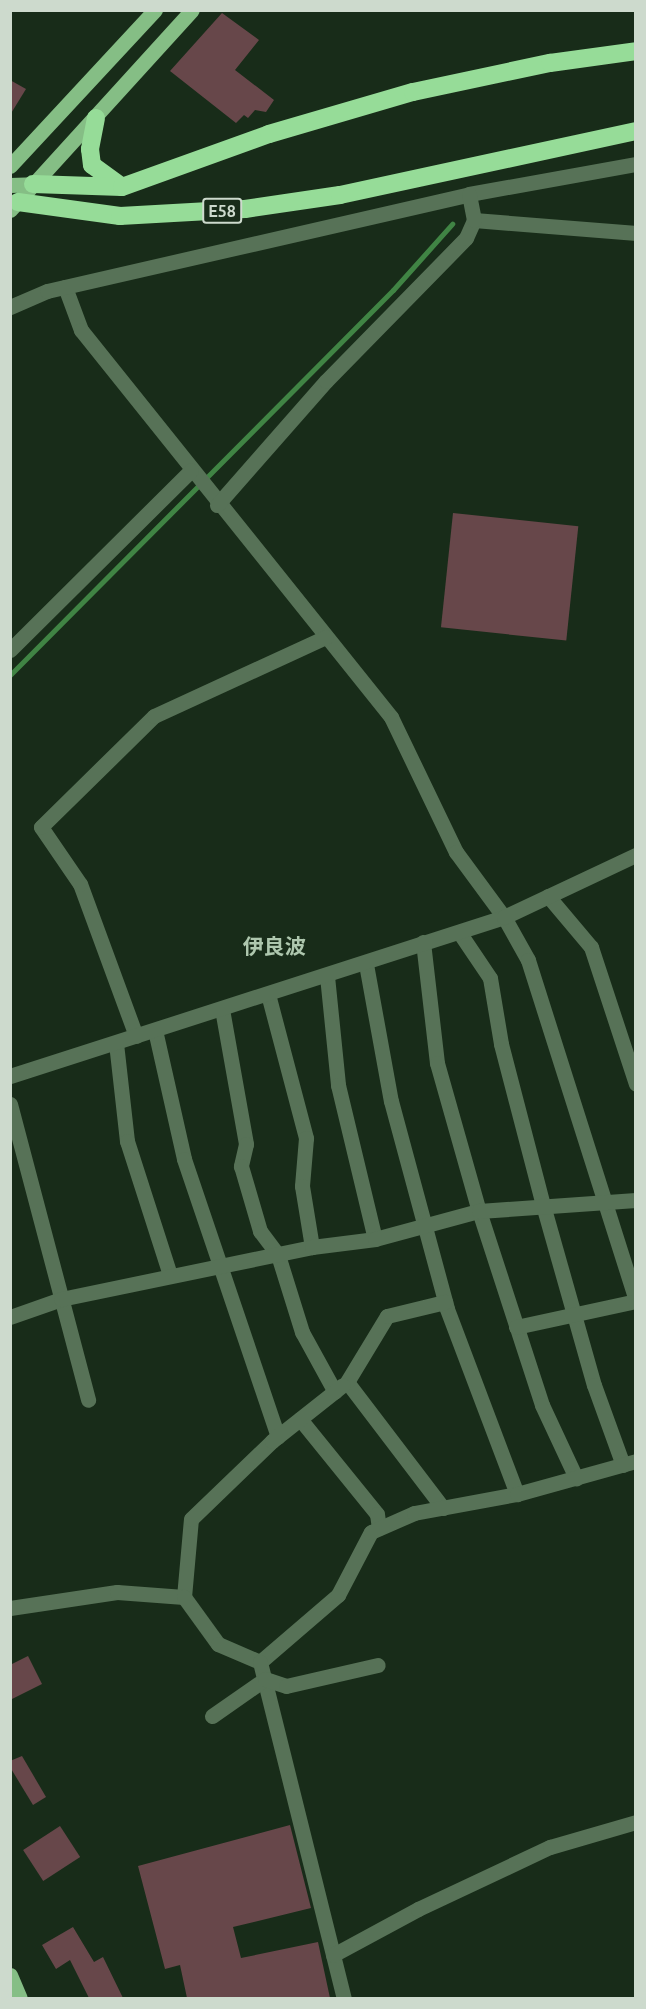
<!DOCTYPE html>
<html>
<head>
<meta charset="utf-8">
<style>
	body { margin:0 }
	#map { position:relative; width:646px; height:2009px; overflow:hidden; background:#182c19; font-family:Ubuntu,"Noto Sans JP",sans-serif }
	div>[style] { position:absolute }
	.stream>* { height:5px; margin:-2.5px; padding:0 2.5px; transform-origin:2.5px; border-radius:2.5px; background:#408444 }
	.building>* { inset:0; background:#67474a; transform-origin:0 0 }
	.minor>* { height:15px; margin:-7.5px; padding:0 7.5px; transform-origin:7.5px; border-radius:7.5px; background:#577257 }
	.major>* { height:15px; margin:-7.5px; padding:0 7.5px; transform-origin:7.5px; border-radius:7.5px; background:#85be85 }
	.highway>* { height:18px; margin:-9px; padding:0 9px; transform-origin:9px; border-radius:9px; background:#96dc98 }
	span { translate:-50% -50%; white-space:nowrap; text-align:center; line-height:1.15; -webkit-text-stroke:5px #182c19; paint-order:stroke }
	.shield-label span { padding:2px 4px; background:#182c19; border:2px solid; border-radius:4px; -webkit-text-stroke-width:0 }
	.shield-label { font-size:16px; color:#cddacd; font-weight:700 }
	.quarter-label { font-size:21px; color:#aec7ae; font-weight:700 }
	.frame { position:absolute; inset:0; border:12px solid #cddacd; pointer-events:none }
</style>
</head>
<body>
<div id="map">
	<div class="stream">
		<div style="left:10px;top:675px;width:543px;rotate:-45.15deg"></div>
		<div style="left:393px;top:290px;width:89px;rotate:-48.2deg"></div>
	</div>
	<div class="building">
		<div style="clip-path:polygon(222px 13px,259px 40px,235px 70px,274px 100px,266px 112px,255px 110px,248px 118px,244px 115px,236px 123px,170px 71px)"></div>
		<div style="clip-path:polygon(10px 80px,26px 89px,10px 115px)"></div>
		<div style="left:453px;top:513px;width:126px;height:115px;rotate:6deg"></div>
		<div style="clip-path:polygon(28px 1656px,42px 1684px,10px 1700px,10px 1665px)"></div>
		<div style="clip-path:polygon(22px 1756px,46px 1797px,33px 1805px,10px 1767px,10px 1761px)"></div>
		<div style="clip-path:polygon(290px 1825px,311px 1908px,233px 1927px,241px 1958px,318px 1942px,330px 1998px,187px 1998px,180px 1965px,165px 1969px,138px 1866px)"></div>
		<div style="left:60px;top:1826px;width:37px;height:44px;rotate:57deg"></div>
		<div style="clip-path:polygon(73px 1927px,94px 1962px,103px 1957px,123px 1998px,89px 1998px,70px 1960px,56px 1969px,42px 1945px)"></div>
	</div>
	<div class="minor">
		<div style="left:474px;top:220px;width:163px;rotate:4.6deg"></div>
		<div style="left:65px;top:287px;width:46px;rotate:69.6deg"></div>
		<div style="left:81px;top:330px;width:496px;rotate:51.3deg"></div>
		<div style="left:391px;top:717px;width:150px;rotate:64.3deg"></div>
		<div style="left:456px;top:852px;width:81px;rotate:53.6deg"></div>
		<div style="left:504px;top:917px;width:49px;rotate:60.8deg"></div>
		<div style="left:528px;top:960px;width:358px;rotate:72.4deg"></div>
		<div style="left:10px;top:307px;width:40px;rotate:-23.4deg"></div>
		<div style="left:47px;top:291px;width:433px;rotate:-12.9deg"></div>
		<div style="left:469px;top:194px;width:170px;rotate:-10.2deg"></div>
		<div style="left:217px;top:505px;width:165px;rotate:-48.7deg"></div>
		<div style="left:326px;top:381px;width:200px;rotate:-45.6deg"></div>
		<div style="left:466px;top:238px;width:20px;rotate:-66deg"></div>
		<div style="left:474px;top:220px;width:26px;rotate:-101deg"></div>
		<div style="left:10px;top:650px;width:255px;rotate:-44.8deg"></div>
		<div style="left:548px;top:896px;width:67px;rotate:49.9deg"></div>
		<div style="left:591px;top:947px;width:144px;rotate:71.8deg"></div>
		<div style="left:459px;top:932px;width:55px;rotate:56deg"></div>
		<div style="left:490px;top:978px;width:67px;rotate:80.5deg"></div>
		<div style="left:501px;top:1044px;width:166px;rotate:75.4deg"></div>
		<div style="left:543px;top:1205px;width:187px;rotate:74.2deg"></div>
		<div style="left:594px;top:1385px;width:85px;rotate:70.1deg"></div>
		<div style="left:423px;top:942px;width:122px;rotate:83.4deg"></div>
		<div style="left:437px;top:1063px;width:154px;rotate:74.2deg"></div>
		<div style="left:479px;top:1211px;width:204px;rotate:72deg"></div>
		<div style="left:542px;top:1405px;width:81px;rotate:65deg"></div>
		<div style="left:366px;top:964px;width:139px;rotate:79.7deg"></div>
		<div style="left:391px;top:1101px;width:215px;rotate:74.9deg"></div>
		<div style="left:447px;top:1309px;width:198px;rotate:69.3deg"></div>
		<div style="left:327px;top:976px;width:110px;rotate:84.2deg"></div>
		<div style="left:338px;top:1085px;width:158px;rotate:76.5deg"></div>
		<div style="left:268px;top:994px;width:149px;rotate:75.2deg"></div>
		<div style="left:306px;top:1138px;width:48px;rotate:94.8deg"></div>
		<div style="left:302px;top:1186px;width:62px;rotate:80.7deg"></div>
		<div style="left:222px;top:1009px;width:137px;rotate:79.9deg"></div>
		<div style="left:246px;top:1144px;width:23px;rotate:103deg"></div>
		<div style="left:241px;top:1166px;width:68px;rotate:73.7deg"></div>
		<div style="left:260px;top:1231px;width:30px;rotate:53deg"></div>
		<div style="left:278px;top:1255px;width:81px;rotate:72.7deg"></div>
		<div style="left:302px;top:1332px;width:68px;rotate:61.2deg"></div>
		<div style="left:155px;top:1030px;width:132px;rotate:77.3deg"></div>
		<div style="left:184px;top:1159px;width:293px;rotate:71.3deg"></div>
		<div style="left:136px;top:1036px;width:162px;rotate:-110.2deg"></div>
		<div style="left:80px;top:884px;width:69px;rotate:-124.4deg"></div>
		<div style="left:41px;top:827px;width:158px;rotate:-44.5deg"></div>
		<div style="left:154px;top:716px;width:189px;rotate:-24.7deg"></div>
		<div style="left:116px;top:1043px;width:99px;rotate:83.6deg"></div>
		<div style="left:127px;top:1141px;width:141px;rotate:72.2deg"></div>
		<div style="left:10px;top:1076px;width:519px;rotate:-17.84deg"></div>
		<div style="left:504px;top:917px;width:146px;rotate:-25.2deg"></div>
		<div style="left:10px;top:1104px;width:306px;rotate:75.2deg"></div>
		<div style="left:10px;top:1317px;width:54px;rotate:-19.4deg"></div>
		<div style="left:61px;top:1299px;width:256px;rotate:-11.7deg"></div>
		<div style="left:312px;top:1247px;width:64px;rotate:-7.2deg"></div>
		<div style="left:375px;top:1239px;width:108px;rotate:-15.1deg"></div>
		<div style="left:479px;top:1211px;width:157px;rotate:-4deg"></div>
		<div style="left:516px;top:1327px;width:123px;rotate:-12.2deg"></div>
		<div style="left:300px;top:1419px;width:122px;rotate:51deg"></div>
		<div style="left:377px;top:1514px;width:14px;rotate:82deg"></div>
		<div style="left:443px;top:1508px;width:158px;rotate:-127.3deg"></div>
		<div style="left:347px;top:1382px;width:77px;rotate:-58.8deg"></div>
		<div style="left:387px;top:1316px;width:60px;rotate:-13.6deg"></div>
		<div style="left:184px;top:1597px;width:78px;rotate:-84.9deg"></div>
		<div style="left:191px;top:1519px;width:112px;rotate:-43.9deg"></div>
		<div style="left:272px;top:1441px;width:90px;rotate:-38.3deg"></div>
		<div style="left:10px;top:1608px;width:108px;rotate:-8.5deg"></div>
		<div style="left:117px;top:1592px;width:67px;rotate:4.3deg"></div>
		<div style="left:184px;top:1597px;width:58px;rotate:54.1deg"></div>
		<div style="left:218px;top:1644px;width:46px;rotate:23.2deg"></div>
		<div style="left:260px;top:1662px;width:103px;rotate:-40.7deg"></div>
		<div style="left:338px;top:1595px;width:71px;rotate:-62.4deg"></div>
		<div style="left:371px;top:1532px;width:47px;rotate:-23.8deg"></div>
		<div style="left:414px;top:1513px;width:105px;rotate:-10.5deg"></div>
		<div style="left:517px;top:1494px;width:123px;rotate:-15.5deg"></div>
		<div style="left:260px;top:1662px;width:346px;rotate:76deg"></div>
		<div style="left:212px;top:1716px;width:65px;rotate:-34.9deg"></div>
		<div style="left:265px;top:1679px;width:22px;rotate:18deg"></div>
		<div style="left:286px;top:1686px;width:94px;rotate:-12.9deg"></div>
		<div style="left:333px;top:1955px;width:97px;rotate:-28.4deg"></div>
		<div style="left:418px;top:1909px;width:146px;rotate:-25.2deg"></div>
		<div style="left:550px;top:1847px;width:90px;rotate:-16.2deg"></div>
	</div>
	<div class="major">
		<div style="left:10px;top:166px;width:213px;rotate:-47.1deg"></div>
		<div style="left:10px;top:185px;width:23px;rotate:-2deg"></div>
		<div style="left:10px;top:210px;width:270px;rotate:-47.7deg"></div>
		<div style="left:10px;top:1975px;width:25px;rotate:67deg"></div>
	</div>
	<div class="highway">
		<div style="left:96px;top:118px;width:32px;rotate:101deg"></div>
		<div style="left:90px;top:149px;width:16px;rotate:83deg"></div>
		<div style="left:92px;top:165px;width:37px;rotate:36deg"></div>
		<div style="left:33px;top:184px;width:89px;rotate:1.9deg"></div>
		<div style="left:122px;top:187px;width:156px;rotate:-19.8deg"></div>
		<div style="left:269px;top:134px;width:150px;rotate:-16.3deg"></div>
		<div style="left:413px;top:92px;width:140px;rotate:-12deg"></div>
		<div style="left:550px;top:63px;width:87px;rotate:-7.9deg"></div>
		<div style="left:18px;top:202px;width:103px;rotate:7.8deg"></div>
		<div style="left:120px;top:216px;width:125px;rotate:-3.2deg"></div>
		<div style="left:245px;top:209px;width:96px;rotate:-8.4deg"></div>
		<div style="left:340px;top:195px;width:303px;rotate:-12.2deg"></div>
	</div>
	<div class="shield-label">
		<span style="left:222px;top:211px">E58</span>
	</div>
	<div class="quarter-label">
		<span style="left:274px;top:946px">伊良波</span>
	</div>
	<div class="frame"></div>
</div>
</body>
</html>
